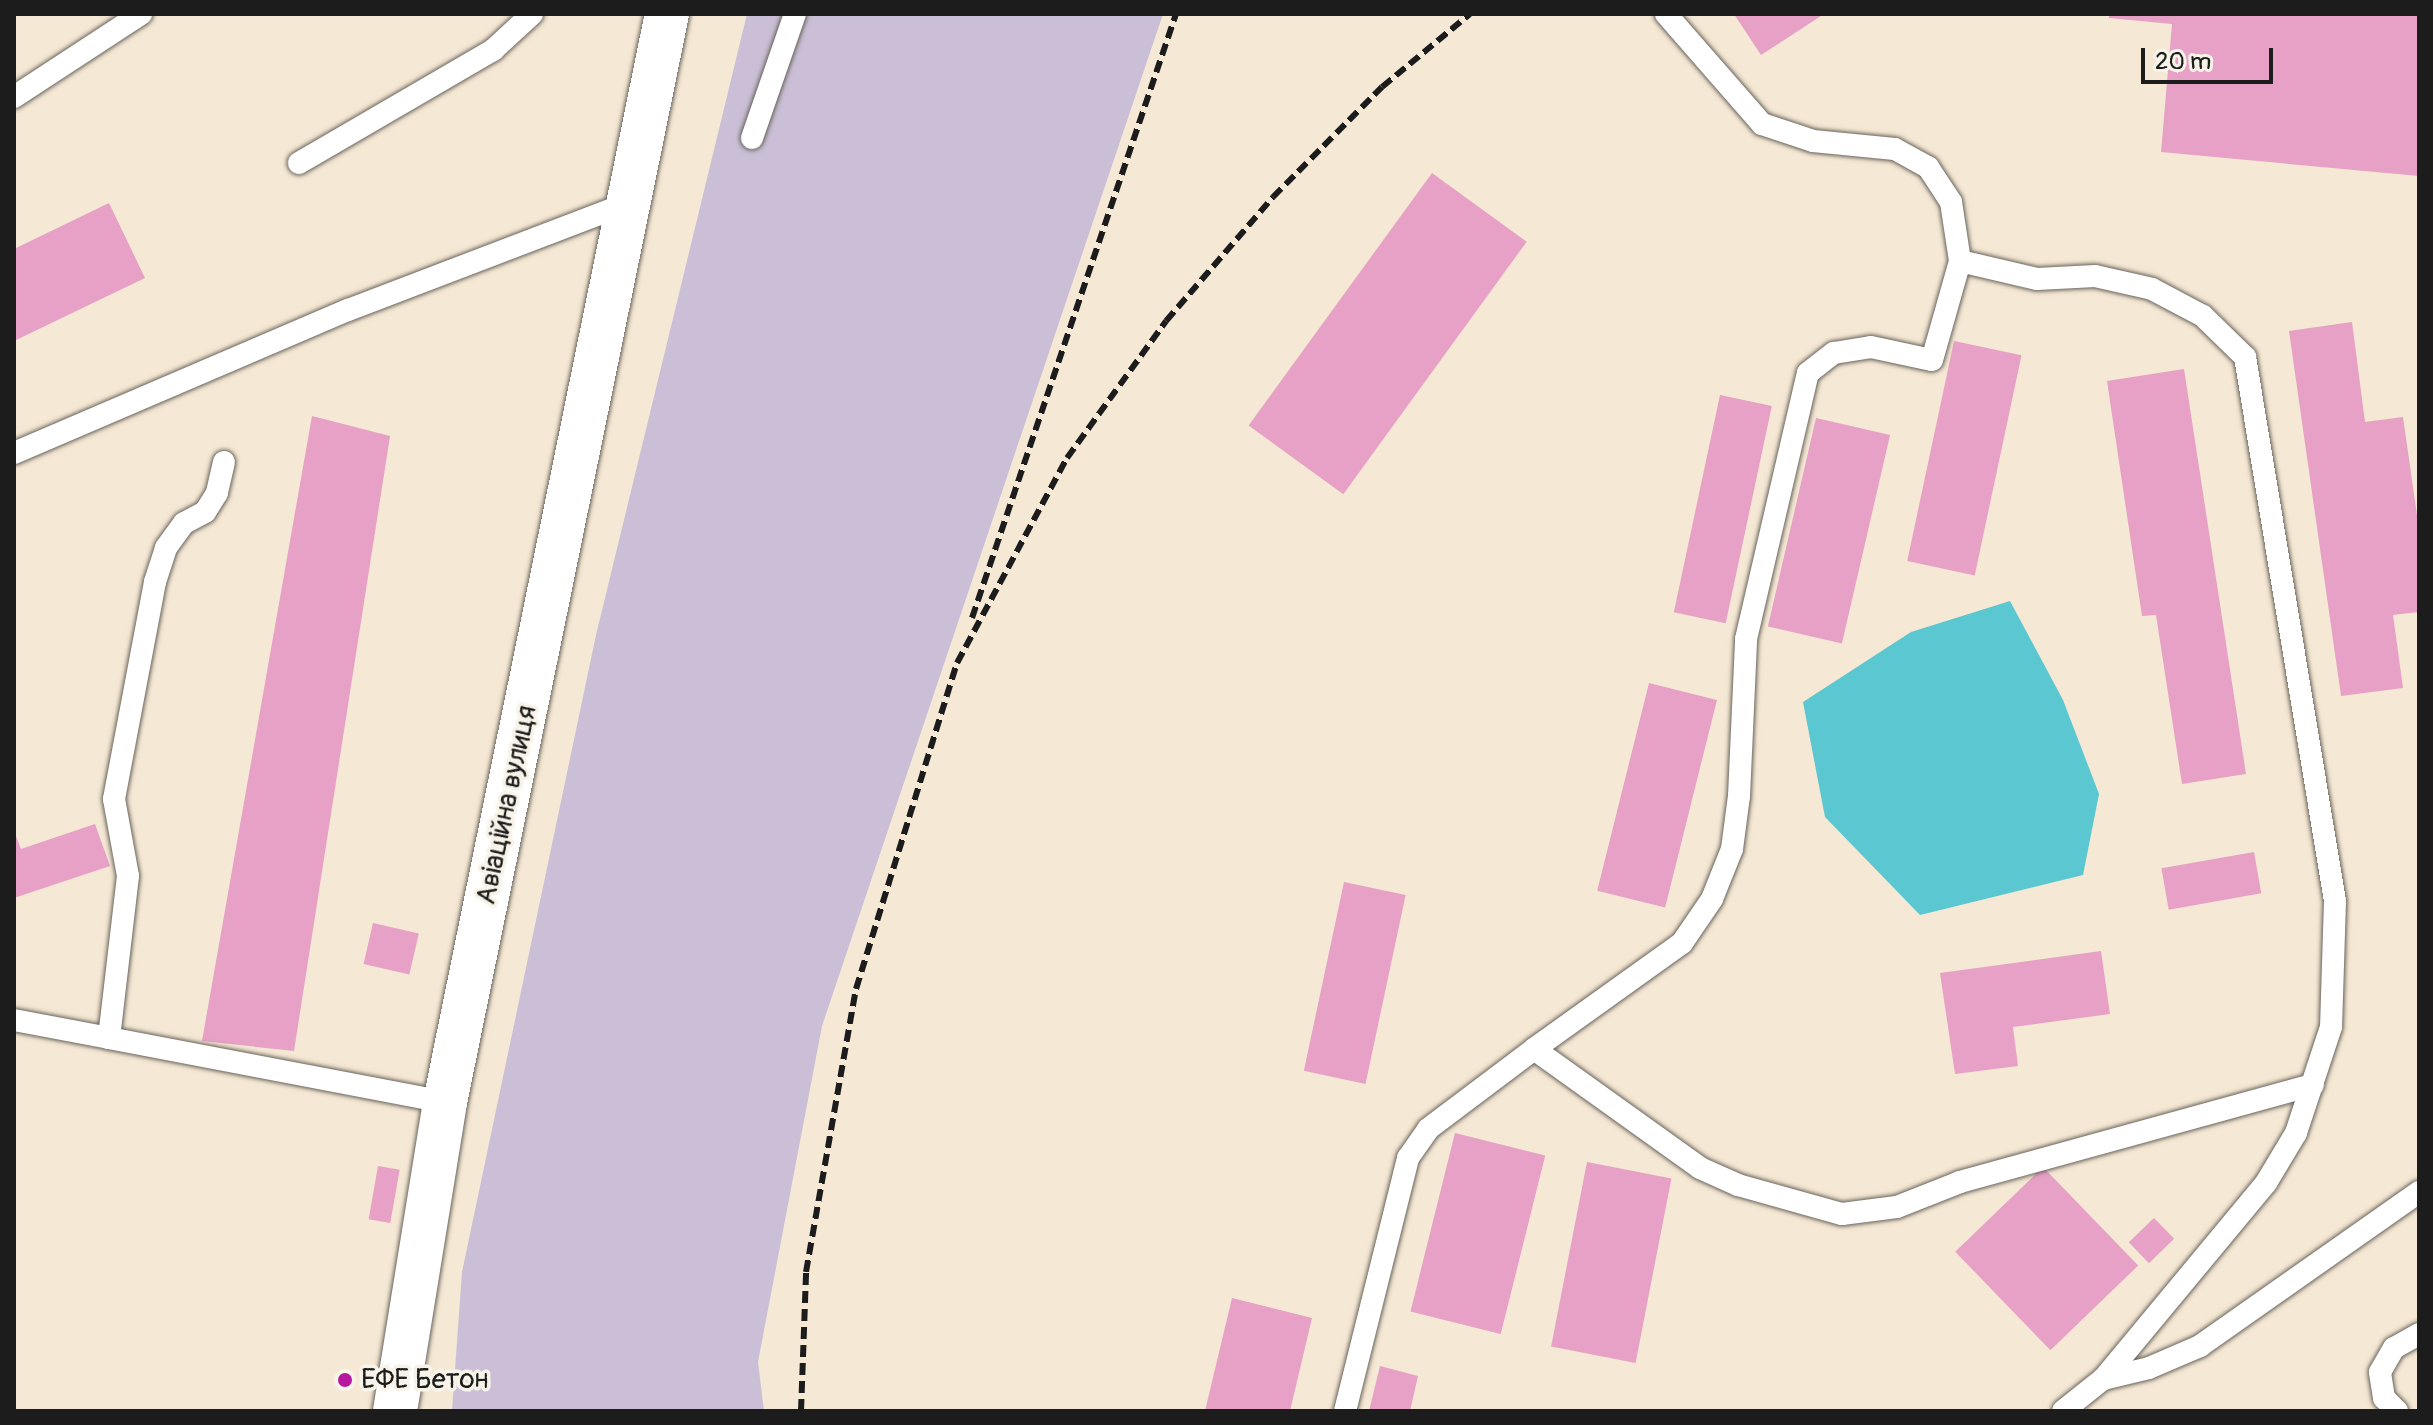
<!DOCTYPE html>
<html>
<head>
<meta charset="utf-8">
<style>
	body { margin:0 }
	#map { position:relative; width:2433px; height:1425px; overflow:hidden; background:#f5e8d4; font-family:Pangolin,sans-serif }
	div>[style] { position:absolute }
	.industrial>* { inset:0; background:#cabfd6 }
	.water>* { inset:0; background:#5ac7d1 }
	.building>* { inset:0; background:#e7a0c6; transform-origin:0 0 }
	.roads { filter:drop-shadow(0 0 2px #68635c) drop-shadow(0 0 2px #68635c) }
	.service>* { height:22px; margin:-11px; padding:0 11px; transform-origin:11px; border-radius:11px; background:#fff }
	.tertiary>* { height:44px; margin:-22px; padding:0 22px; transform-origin:22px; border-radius:22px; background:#fff }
	.rail>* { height:6px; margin-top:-3px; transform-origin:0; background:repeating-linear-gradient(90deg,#1c1c1c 0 12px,transparent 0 18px) }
	.dots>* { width:22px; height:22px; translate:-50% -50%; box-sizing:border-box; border:4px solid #f7f3e8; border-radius:50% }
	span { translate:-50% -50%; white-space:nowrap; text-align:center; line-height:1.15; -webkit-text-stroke:7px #f7f3e8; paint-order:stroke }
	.street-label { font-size:28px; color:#1c1c1c }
	.poi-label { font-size:28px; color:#1c1c1c }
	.left { translate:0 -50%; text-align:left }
	.frame { position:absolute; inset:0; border:16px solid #1c1c1c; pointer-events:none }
	.scale { position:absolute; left:2141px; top:48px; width:132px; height:36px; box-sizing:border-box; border:4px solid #1c1c1c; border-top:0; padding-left:10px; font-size:24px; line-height:28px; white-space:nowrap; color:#1c1c1c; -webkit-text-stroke:6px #f7f3e8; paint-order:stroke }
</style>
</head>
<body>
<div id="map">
	<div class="industrial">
		<div style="clip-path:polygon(747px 14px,1163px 14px,822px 1026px,758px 1362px,764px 1411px,452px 1411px,462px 1272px,596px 635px)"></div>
	</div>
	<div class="water">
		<div style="clip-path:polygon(2010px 601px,2063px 700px,2099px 794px,2083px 875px,1920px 915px,1825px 817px,1803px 702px,1911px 632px)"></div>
	</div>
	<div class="building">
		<div style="clip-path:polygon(1734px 14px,1824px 14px,1761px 55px)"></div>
		<div style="clip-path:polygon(2109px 14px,2419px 14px,2419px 176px,2161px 152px,2172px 24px,2109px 18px)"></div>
		<div style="left:1432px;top:173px;width:117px;height:312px;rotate:36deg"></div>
		<div style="clip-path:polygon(109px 203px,145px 278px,14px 341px,14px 249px)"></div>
		<div style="clip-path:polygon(2352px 322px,2365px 422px,2403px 417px,2419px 529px,2419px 612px,2393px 615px,2403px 688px,2341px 696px,2289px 331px)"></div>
		<div style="left:1954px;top:341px;width:69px;height:225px;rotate:12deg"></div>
		<div style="clip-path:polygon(2184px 369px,2246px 774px,2182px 784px,2156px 615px,2142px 616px,2107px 381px)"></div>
		<div style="left:1720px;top:395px;width:53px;height:222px;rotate:12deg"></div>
		<div style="clip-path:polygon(312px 416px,390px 436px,294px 1051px,202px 1041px)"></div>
		<div style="left:1816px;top:418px;width:76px;height:214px;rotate:13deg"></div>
		<div style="left:1649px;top:683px;width:70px;height:214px;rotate:14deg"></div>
		<div style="clip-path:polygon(95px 824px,110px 866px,14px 898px,14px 831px,21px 849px)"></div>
		<div style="left:2254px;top:852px;width:42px;height:94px;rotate:80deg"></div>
		<div style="left:1344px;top:882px;width:63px;height:193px;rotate:12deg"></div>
		<div style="left:373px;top:923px;width:47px;height:42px;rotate:13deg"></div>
		<div style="clip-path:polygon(2101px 951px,2110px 1014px,2013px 1027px,2018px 1066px,1955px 1074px,1940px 973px)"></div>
		<div style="left:1455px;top:1133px;width:93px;height:184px;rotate:14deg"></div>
		<div style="left:1587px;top:1162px;width:86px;height:188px;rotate:11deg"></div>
		<div style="left:378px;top:1166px;width:22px;height:54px;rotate:10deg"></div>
		<div style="left:2043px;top:1167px;width:137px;height:122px;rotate:46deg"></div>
		<div style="left:2154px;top:1218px;width:29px;height:35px;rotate:46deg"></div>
		<div style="clip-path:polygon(1232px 1298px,1312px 1318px,1290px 1411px,1205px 1411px)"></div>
		<div style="clip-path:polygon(1380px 1366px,1418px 1376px,1410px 1411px,1369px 1411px)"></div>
	</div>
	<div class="roads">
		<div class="service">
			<div style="left:1666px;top:14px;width:146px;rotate:48.9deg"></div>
			<div style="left:1762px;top:124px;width:54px;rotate:18.4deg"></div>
			<div style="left:1813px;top:141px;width:82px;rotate:5.6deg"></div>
			<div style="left:1895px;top:149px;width:38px;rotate:29deg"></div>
			<div style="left:1928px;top:167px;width:42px;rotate:56.7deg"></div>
			<div style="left:1951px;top:202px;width:60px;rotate:81.3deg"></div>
			<div style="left:1960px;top:261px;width:79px;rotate:13.2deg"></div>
			<div style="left:2037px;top:279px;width:58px;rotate:-3deg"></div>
			<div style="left:2095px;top:276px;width:58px;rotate:12.8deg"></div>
			<div style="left:2152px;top:289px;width:58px;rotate:27.9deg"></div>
			<div style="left:2203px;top:316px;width:59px;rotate:44.3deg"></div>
			<div style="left:2245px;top:357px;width:551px;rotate:80.61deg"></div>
			<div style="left:2335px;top:901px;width:126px;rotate:91.8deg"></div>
			<div style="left:2331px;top:1027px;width:112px;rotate:108.3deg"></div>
			<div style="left:2296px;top:1133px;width:58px;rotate:121deg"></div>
			<div style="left:2266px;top:1183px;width:255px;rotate:129.7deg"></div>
			<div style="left:2103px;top:1379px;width:51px;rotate:141.3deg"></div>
			<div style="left:14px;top:97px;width:152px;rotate:-33.2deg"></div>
			<div style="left:752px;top:138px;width:131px;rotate:-70.9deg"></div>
			<div style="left:299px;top:163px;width:225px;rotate:-30.2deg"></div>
			<div style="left:493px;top:50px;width:53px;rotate:-42.7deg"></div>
			<div style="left:14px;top:453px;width:363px;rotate:-23.2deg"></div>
			<div style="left:348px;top:310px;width:303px;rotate:-20.9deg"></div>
			<div style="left:224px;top:462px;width:32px;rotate:103deg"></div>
			<div style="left:217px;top:493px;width:22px;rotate:122deg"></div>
			<div style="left:205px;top:512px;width:24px;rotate:152deg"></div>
			<div style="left:184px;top:523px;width:31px;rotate:126deg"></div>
			<div style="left:166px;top:548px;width:36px;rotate:108deg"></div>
			<div style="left:155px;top:582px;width:221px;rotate:100.7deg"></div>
			<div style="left:114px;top:799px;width:78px;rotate:79.7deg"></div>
			<div style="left:128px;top:876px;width:163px;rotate:96.7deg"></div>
			<div style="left:109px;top:1038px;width:342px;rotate:10.8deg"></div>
			<div style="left:14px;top:1020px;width:97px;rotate:10.7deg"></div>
			<div style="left:1534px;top:1049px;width:182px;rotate:-35.6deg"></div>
			<div style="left:1682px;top:943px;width:53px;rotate:-55.7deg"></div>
			<div style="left:1712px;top:899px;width:54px;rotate:-68.2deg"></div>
			<div style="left:1732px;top:849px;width:53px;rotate:-82.5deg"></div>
			<div style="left:1739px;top:796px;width:157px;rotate:-87.4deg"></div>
			<div style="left:1746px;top:639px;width:273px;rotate:-76.9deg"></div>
			<div style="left:1808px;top:373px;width:33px;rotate:-38deg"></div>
			<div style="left:1834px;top:353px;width:37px;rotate:-9deg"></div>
			<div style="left:1871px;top:347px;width:62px;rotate:12deg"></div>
			<div style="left:1932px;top:360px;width:103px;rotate:-74.2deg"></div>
			<div style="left:2103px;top:1379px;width:47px;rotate:-13.4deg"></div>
			<div style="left:2149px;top:1368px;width:56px;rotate:-23.3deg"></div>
			<div style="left:2200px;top:1346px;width:268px;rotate:-35.1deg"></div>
			<div style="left:1345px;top:1411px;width:261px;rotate:-76deg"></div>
			<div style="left:1408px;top:1158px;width:35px;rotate:-55deg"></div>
			<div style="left:1428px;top:1129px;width:133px;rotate:-37deg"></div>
			<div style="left:1534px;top:1049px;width:204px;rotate:35.6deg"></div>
			<div style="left:1700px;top:1168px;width:42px;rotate:24.1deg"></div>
			<div style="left:1738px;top:1185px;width:108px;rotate:15.6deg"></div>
			<div style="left:1842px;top:1214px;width:55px;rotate:-7.3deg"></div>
			<div style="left:1897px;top:1207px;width:68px;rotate:-21.6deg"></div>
			<div style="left:1960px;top:1182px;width:366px;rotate:-15.4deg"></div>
			<div style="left:2397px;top:1411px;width:18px;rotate:-135deg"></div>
			<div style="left:2384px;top:1398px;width:26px;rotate:-99deg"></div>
			<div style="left:2380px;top:1372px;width:28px;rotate:-60deg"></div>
			<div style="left:2394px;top:1348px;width:29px;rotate:-29deg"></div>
		</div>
		<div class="tertiary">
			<div style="left:395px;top:1411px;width:313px;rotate:-80.8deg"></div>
			<div style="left:445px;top:1102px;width:1110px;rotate:-78.47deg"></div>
		</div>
	</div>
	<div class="rail">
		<div style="left:972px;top:618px;width:638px;rotate:-71.34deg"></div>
		<div style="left:801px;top:1411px;width:139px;rotate:-87.9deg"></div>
		<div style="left:806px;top:1272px;width:287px;rotate:-80deg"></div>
		<div style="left:856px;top:989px;width:341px;rotate:-72.8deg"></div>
		<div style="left:957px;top:663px;width:233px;rotate:-61.8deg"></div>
		<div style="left:1067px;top:458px;width:169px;rotate:-54.1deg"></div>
		<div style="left:1166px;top:321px;width:164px;rotate:-49.2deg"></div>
		<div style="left:1273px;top:197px;width:155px;rotate:-45.3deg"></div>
		<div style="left:1382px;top:87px;width:114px;rotate:-39.7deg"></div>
	</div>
	<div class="dots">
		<div style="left:345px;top:1380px;background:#b5179e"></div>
	</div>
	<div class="street-label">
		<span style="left:507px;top:805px;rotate:-78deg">Авіаційна вулиця</span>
	</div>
	<div class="poi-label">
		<span class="left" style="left:361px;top:1380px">ЕФЕ Бетон</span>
	</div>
	<div class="frame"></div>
	<div class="scale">20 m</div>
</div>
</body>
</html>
